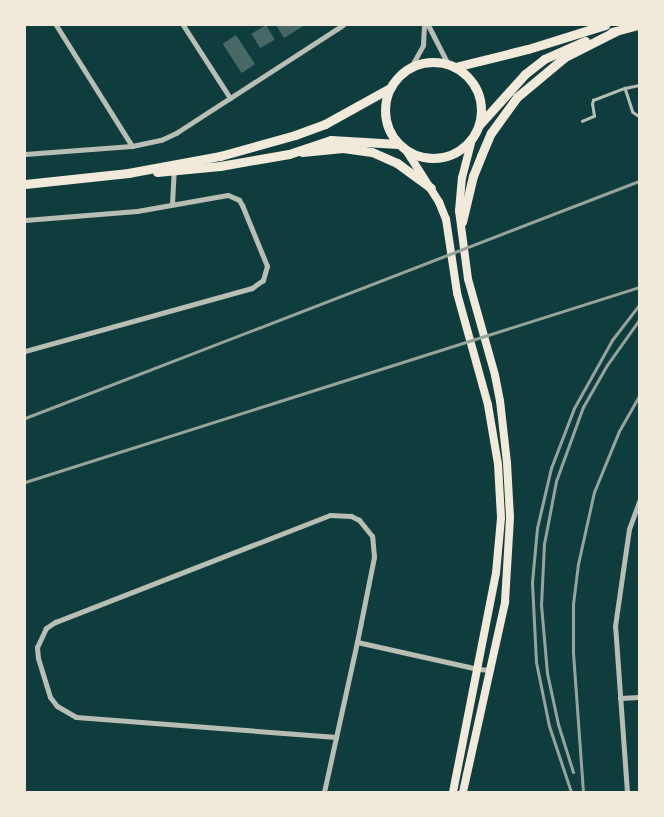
<!DOCTYPE html>
<html>
<head>
<meta charset="utf-8">
<style>
	body { margin:0 }
	#map { position:relative; width:664px; height:817px; overflow:hidden; background:#0f3d3e; font-family:"IBM Plex Serif",serif }
	div>[style] { position:absolute }
	.building>* { inset:0; background:#486865; transform-origin:0 0 }
	.service>* { height:2.5px; margin:-1.25px; padding:0 1.25px; transform-origin:1.25px; border-radius:1.25px; background:#b8beb3 }
	.minor>* { height:5px; margin:-2.5px; padding:0 2.5px; transform-origin:2.5px; border-radius:2.5px; background:#b8beb3 }
	.secondary>* { height:8px; margin:-4px; padding:0 4px; transform-origin:4px; border-radius:4px; background:#f1e9da }
	.primary>* { height:9px; margin:-4.5px; padding:0 4.5px; transform-origin:4.5px; border-radius:4.5px; background:#f1e9da }
	.primary>.ring { margin:-4.5px; padding:0; box-sizing:content-box; background:none; border:9px solid #f1e9da; border-radius:50% }
	.rail>* { height:3px; margin:-1.5px; padding:0 1.5px; transform-origin:1.5px; border-radius:1.5px; background:#97a49c }
	span { translate:-50% -50%; white-space:nowrap; text-align:center; line-height:1.15; -webkit-text-stroke:4.5px #f1e9da; paint-order:stroke }
	.frame { position:absolute; inset:0; border:26px solid #f1e9da; pointer-events:none }
</style>
</head>
<body>
<div id="map">
	<div class="building">
		<div style="left:266px;top:25px;width:17px;height:17px;rotate:59deg"></div>
		<div style="clip-path:polygon(276px 25px,305px 25px,284px 38px)"></div>
		<div style="left:236px;top:35px;width:35px;height:16px;rotate:57deg"></div>
	</div>
	<div class="service">
		<div style="left:625px;top:88px;width:14px;rotate:-12deg"></div>
		<div style="left:582px;top:121px;width:13px;rotate:-23deg"></div>
		<div style="left:594px;top:116px;width:12px;rotate:-99deg"></div>
		<div style="left:592px;top:104px;width:4px;rotate:-76deg"></div>
		<div style="left:593px;top:100px;width:34px;rotate:-21deg"></div>
		<div style="left:625px;top:88px;width:25px;rotate:72deg"></div>
		<div style="left:633px;top:112px;width:7px;rotate:34deg"></div>
	</div>
	<div class="minor">
		<div style="left:56px;top:25px;width:143px;rotate:57.9deg"></div>
		<div style="left:183px;top:25px;width:87px;rotate:57.2deg"></div>
		<div style="left:428px;top:25px;width:44px;rotate:62.9deg"></div>
		<div style="left:411px;top:67px;width:25px;rotate:-61deg"></div>
		<div style="left:423px;top:45px;width:20px;rotate:-87deg"></div>
		<div style="left:25px;top:154px;width:107px;rotate:-4.3deg"></div>
		<div style="left:132px;top:146px;width:30px;rotate:-12deg"></div>
		<div style="left:161px;top:140px;width:17px;rotate:-25deg"></div>
		<div style="left:176px;top:133px;width:199px;rotate:-32.9deg"></div>
		<div style="left:172px;top:204px;width:35px;rotate:-87deg"></div>
		<div style="left:25px;top:220px;width:112px;rotate:-4.6deg"></div>
		<div style="left:137px;top:211px;width:92px;rotate:-10deg"></div>
		<div style="left:228px;top:195px;width:12px;rotate:24deg"></div>
		<div style="left:239px;top:200px;width:6px;rotate:59deg"></div>
		<div style="left:242px;top:205px;width:66px;rotate:67.7deg"></div>
		<div style="left:267px;top:266px;width:15px;rotate:106deg"></div>
		<div style="left:263px;top:280px;width:14px;rotate:144deg"></div>
		<div style="left:252px;top:288px;width:236px;rotate:164.5deg"></div>
		<div style="left:357px;top:642px;width:124px;rotate:12.6deg"></div>
		<div style="left:478px;top:669px;width:13px;rotate:4deg"></div>
		<div style="left:620px;top:698px;width:19px;rotate:-3deg"></div>
		<div style="left:324px;top:792px;width:154px;rotate:-77.6deg"></div>
		<div style="left:357px;top:642px;width:87px;rotate:-78.7deg"></div>
		<div style="left:374px;top:557px;width:21px;rotate:-95deg"></div>
		<div style="left:372px;top:536px;width:21px;rotate:-129deg"></div>
		<div style="left:359px;top:520px;width:9px;rotate:-153deg"></div>
		<div style="left:351px;top:516px;width:21px;rotate:-177deg"></div>
		<div style="left:330px;top:515px;width:295px;rotate:158.7deg"></div>
		<div style="left:55px;top:622px;width:11px;rotate:146deg"></div>
		<div style="left:46px;top:628px;width:21px;rotate:115deg"></div>
		<div style="left:37px;top:647px;width:11px;rotate:85deg"></div>
		<div style="left:38px;top:658px;width:41px;rotate:72.9deg"></div>
		<div style="left:50px;top:697px;width:11px;rotate:52deg"></div>
		<div style="left:57px;top:706px;width:22px;rotate:30deg"></div>
		<div style="left:76px;top:717px;width:261px;rotate:4.4deg"></div>
		<div style="left:627px;top:792px;width:166px;rotate:-94.1deg"></div>
		<div style="left:615px;top:626px;width:98px;rotate:-81.8deg"></div>
		<div style="left:629px;top:529px;width:30px;rotate:-70deg"></div>
	</div>
	<div class="secondary">
		<div style="left:406px;top:150px;width:62px;rotate:57.6deg"></div>
		<div style="left:439px;top:202px;width:18px;rotate:68deg"></div>
		<div style="left:446px;top:219px;width:75px;rotate:81.5deg"></div>
		<div style="left:457px;top:293px;width:116px;rotate:74.5deg"></div>
		<div style="left:488px;top:405px;width:60px;rotate:80.4deg"></div>
		<div style="left:498px;top:464px;width:54px;rotate:86.8deg"></div>
		<div style="left:501px;top:518px;width:55px;rotate:95.2deg"></div>
		<div style="left:496px;top:573px;width:223px;rotate:101.1deg"></div>
		<div style="left:463px;top:792px;width:195px;rotate:-77.5deg"></div>
		<div style="left:505px;top:602px;width:85px;rotate:-86.6deg"></div>
		<div style="left:510px;top:517px;width:54px;rotate:-93.2deg"></div>
		<div style="left:507px;top:463px;width:62px;rotate:-96.4deg"></div>
		<div style="left:500px;top:401px;width:26px;rotate:-101deg"></div>
		<div style="left:495px;top:375px;width:100px;rotate:-105.7deg"></div>
		<div style="left:468px;top:279px;width:69px;rotate:-97.5deg"></div>
		<div style="left:459px;top:211px;width:33px;rotate:-85deg"></div>
		<div style="left:462px;top:178px;width:40px;rotate:-75.6deg"></div>
	</div>
	<div class="primary">
		<div style="left:612px;top:32px;width:28px;rotate:-15deg"></div>
		<div class="ring" style="left:385px;top:62px;width:87px;height:87px"></div>
		<div style="left:455px;top:67px;width:75px;rotate:-13.9deg"></div>
		<div style="left:528px;top:49px;width:81px;rotate:-17.3deg"></div>
		<div style="left:480px;top:124px;width:67px;rotate:-48deg"></div>
		<div style="left:525px;top:74px;width:24px;rotate:-38deg"></div>
		<div style="left:544px;top:59px;width:45px;rotate:-23.7deg"></div>
		<div style="left:302px;top:152px;width:41px;rotate:-5.6deg"></div>
		<div style="left:343px;top:148px;width:29px;rotate:8deg"></div>
		<div style="left:372px;top:152px;width:27px;rotate:24deg"></div>
		<div style="left:397px;top:163px;width:42px;rotate:36.3deg"></div>
		<div style="left:157px;top:172px;width:63px;rotate:-5.4deg"></div>
		<div style="left:220px;top:166px;width:70px;rotate:-9.9deg"></div>
		<div style="left:289px;top:154px;width:44px;rotate:-18.4deg"></div>
		<div style="left:331px;top:140px;width:67px;rotate:3.4deg"></div>
		<div style="left:25px;top:184px;width:104px;rotate:-6.1deg"></div>
		<div style="left:128px;top:173px;width:94px;rotate:-10.5deg"></div>
		<div style="left:220px;top:156px;width:78px;rotate:-15.6deg"></div>
		<div style="left:295px;top:135px;width:32px;rotate:-20deg"></div>
		<div style="left:325px;top:124px;width:74px;rotate:-29deg"></div>
		<div style="left:462px;top:222px;width:47px;rotate:-76.6deg"></div>
		<div style="left:473px;top:176px;width:22px;rotate:-68deg"></div>
		<div style="left:481px;top:156px;width:25px;rotate:-67deg"></div>
		<div style="left:491px;top:133px;width:44px;rotate:-54.2deg"></div>
		<div style="left:517px;top:97px;width:62px;rotate:-39.8deg"></div>
		<div style="left:565px;top:57px;width:57px;rotate:-27deg"></div>
	</div>
	<div class="rail">
		<div style="left:25px;top:418px;width:658px;rotate:-21.11deg"></div>
		<div style="left:25px;top:482px;width:644px;rotate:-17.62deg"></div>
		<div style="left:573px;top:772px;width:50px;rotate:-107.4deg"></div>
		<div style="left:558px;top:724px;width:52px;rotate:-102.2deg"></div>
		<div style="left:547px;top:673px;width:68px;rotate:-95deg"></div>
		<div style="left:541px;top:605px;width:61px;rotate:-87.2deg"></div>
		<div style="left:544px;top:544px;width:64px;rotate:-79.2deg"></div>
		<div style="left:556px;top:481px;width:79px;rotate:-70deg"></div>
		<div style="left:583px;top:407px;width:48px;rotate:-60.3deg"></div>
		<div style="left:607px;top:365px;width:55px;rotate:-54.6deg"></div>
		<div style="left:571px;top:792px;width:70px;rotate:-108.4deg"></div>
		<div style="left:549px;top:726px;width:65px;rotate:-101.5deg"></div>
		<div style="left:536px;top:662px;width:80px;rotate:-92.9deg"></div>
		<div style="left:532px;top:582px;width:54px;rotate:-84.7deg"></div>
		<div style="left:537px;top:528px;width:62px;rotate:-76.9deg"></div>
		<div style="left:551px;top:468px;width:64px;rotate:-69deg"></div>
		<div style="left:574px;top:408px;width:78px;rotate:-60.8deg"></div>
		<div style="left:612px;top:340px;width:44px;rotate:-52.4deg"></div>
		<div style="left:583px;top:792px;width:139px;rotate:-94.1deg"></div>
		<div style="left:573px;top:653px;width:49px;rotate:-90deg"></div>
		<div style="left:573px;top:604px;width:40px;rotate:-82.9deg"></div>
		<div style="left:578px;top:564px;width:74px;rotate:-77.5deg"></div>
		<div style="left:594px;top:492px;width:66px;rotate:-67.7deg"></div>
		<div style="left:619px;top:431px;width:40px;rotate:-60.3deg"></div>
	</div>
	<div class="frame"></div>
</div>
</body>
</html>
